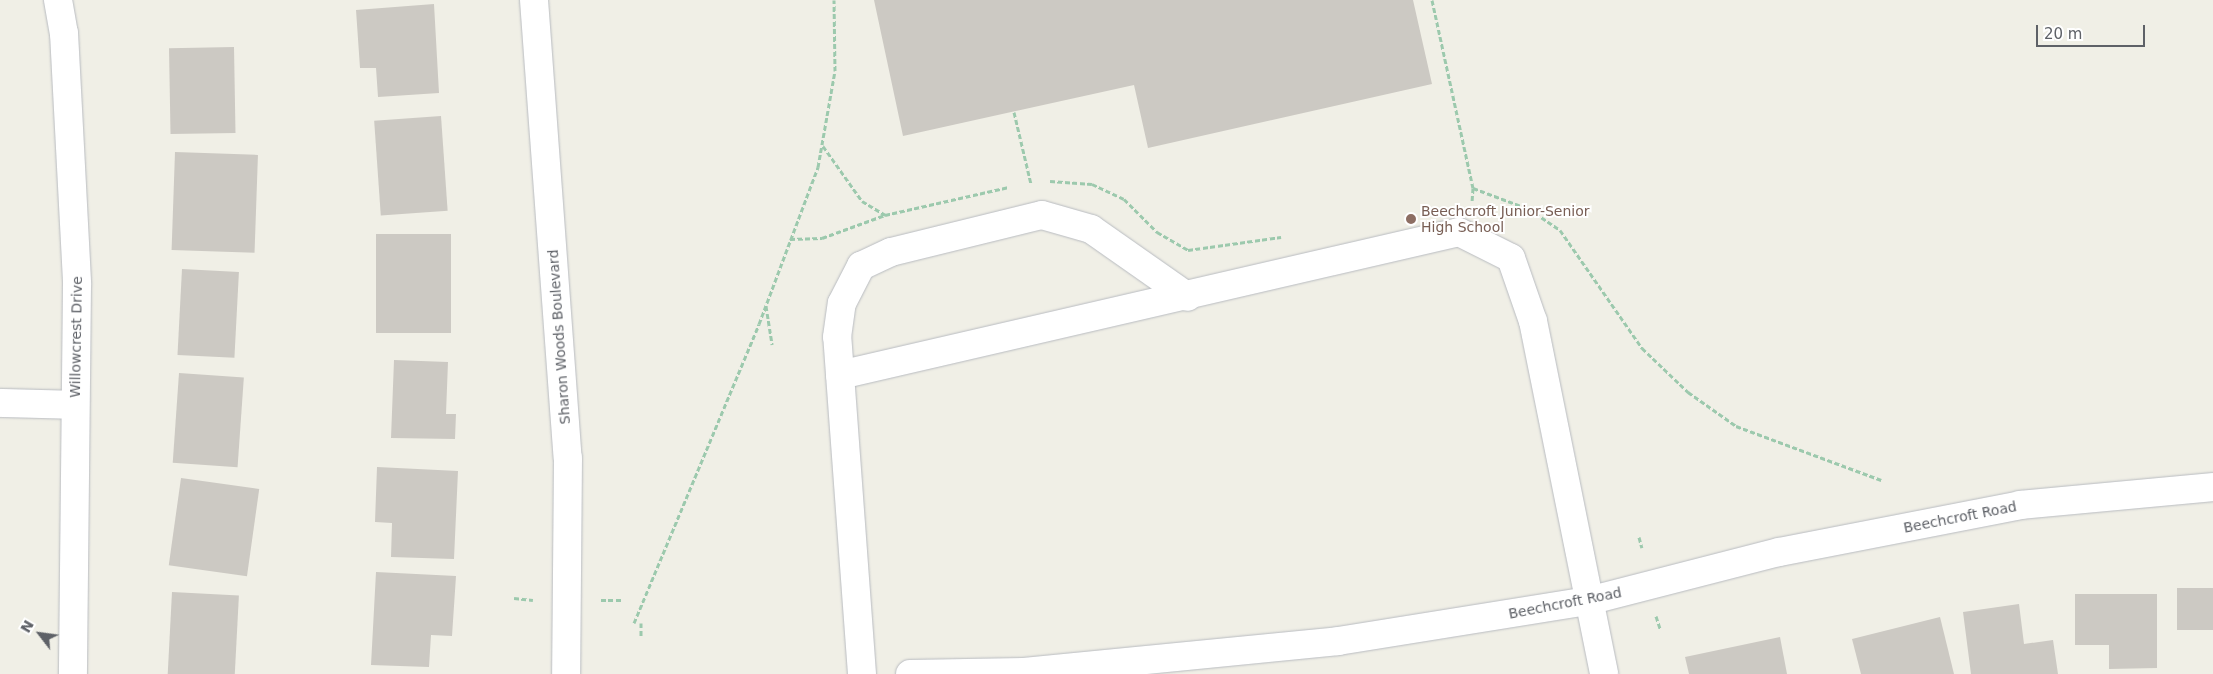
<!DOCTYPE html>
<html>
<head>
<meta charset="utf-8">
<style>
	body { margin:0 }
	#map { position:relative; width:2213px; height:674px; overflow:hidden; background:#f0efe6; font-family:"DejaVu Sans",sans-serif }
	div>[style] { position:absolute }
	.building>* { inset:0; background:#ccc9c3; transform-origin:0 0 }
	.path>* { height:3px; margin-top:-1.5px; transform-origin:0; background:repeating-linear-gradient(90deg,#9cc9ad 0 5px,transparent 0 7.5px) }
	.roads { filter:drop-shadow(0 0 1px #b8bbc0) drop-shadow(0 0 1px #b8bbc0) }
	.minor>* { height:28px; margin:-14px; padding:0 14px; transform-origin:14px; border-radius:14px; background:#fff }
	.dots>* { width:14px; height:14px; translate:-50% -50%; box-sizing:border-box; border:2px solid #fff; border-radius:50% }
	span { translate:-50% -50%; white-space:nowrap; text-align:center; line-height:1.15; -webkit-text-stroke:4px #fff; paint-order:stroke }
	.education-label { font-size:14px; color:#785e54 }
	.left { translate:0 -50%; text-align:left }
	.street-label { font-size:14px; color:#5e6167 }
	.north { position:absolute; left:15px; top:609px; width:50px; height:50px; -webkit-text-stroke:4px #fff; paint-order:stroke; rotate:300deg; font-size:14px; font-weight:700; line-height:20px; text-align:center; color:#5e6167 }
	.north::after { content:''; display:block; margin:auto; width:18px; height:22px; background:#5e6167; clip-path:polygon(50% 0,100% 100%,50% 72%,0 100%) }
	.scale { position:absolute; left:2036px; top:25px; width:109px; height:22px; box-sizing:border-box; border:2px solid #5e6167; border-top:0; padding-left:6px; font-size:15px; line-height:18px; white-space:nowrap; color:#5e6167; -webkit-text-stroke:4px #fff; paint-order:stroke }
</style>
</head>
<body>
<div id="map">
	<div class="building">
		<div style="clip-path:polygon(874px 0,1413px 0,1432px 84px,1148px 148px,1134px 85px,903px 136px)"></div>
		<div style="clip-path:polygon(434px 4px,439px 93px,378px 97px,376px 68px,360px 68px,356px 10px)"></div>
		<div style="left:234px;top:47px;width:86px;height:65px;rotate:89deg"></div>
		<div style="left:441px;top:116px;width:95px;height:67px;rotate:86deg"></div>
		<div style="left:175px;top:152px;width:83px;height:98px;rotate:2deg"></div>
		<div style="left:376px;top:234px;width:75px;height:99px"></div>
		<div style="left:182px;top:269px;width:57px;height:86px;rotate:3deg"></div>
		<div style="clip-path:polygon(394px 360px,448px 362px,446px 414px,456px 414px,455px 439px,391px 438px)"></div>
		<div style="left:179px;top:373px;width:65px;height:90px;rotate:4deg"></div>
		<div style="clip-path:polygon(377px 467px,458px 471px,454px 559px,391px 557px,392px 523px,375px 522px)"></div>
		<div style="left:181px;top:478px;width:79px;height:88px;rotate:8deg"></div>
		<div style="clip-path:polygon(376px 572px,456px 576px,452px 636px,431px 635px,429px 667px,371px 665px)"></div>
		<div style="left:2213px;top:588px;width:42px;height:36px;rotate:90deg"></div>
		<div style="left:172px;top:592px;width:67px;height:82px;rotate:3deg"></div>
		<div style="clip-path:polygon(2075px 594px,2157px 594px,2157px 668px,2109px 669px,2109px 645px,2075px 645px)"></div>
		<div style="clip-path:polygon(2019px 604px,2024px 644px,2053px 640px,2058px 674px,1971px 674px,1963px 612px)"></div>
		<div style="clip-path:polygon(1940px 617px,1954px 674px,1861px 674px,1852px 639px)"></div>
		<div style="clip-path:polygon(1780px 637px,1787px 674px,1689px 674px,1685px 657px)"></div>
	</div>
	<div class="path">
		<div style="left:1432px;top:0;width:192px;rotate:77.7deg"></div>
		<div style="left:1473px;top:188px;width:14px;rotate:94deg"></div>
		<div style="left:1014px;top:112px;width:74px;rotate:76.7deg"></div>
		<div style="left:823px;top:146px;width:67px;rotate:54.7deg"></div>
		<div style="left:862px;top:201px;width:27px;rotate:31deg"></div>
		<div style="left:885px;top:215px;width:127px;rotate:-12.7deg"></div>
		<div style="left:1050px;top:181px;width:42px;rotate:4.1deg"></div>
		<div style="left:1092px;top:184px;width:35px;rotate:25deg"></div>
		<div style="left:1124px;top:199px;width:47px;rotate:45deg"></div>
		<div style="left:1157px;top:232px;width:36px;rotate:30deg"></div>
		<div style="left:1188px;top:250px;width:94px;rotate:-8deg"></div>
		<div style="left:1473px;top:188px;width:60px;rotate:20.6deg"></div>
		<div style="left:1529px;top:209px;width:37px;rotate:34deg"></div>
		<div style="left:1560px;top:230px;width:144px;rotate:55.2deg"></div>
		<div style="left:1642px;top:348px;width:64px;rotate:43.7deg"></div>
		<div style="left:1688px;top:392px;width:59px;rotate:35.3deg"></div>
		<div style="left:1736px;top:426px;width:155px;rotate:20.4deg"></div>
		<div style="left:790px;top:239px;width:32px;rotate:-2deg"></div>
		<div style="left:822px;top:238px;width:67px;rotate:-20.1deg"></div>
		<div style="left:766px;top:306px;width:39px;rotate:81deg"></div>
		<div style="left:1639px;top:537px;width:11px;rotate:75deg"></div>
		<div style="left:514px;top:598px;width:19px;rotate:6deg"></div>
		<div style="left:601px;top:600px;width:20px"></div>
		<div style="left:1656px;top:616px;width:13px;rotate:72deg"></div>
		<div style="left:634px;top:623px;width:324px;rotate:-67.3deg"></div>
		<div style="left:759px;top:324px;width:168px;rotate:-69.4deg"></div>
		<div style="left:818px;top:167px;width:97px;rotate:-80deg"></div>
		<div style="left:835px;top:71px;width:71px;rotate:-90.8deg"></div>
		<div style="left:641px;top:623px;width:14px;rotate:90deg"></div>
	</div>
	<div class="roads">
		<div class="minor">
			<div style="left:58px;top:0;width:34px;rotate:80deg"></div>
			<div style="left:64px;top:33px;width:252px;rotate:87deg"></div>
			<div style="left:77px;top:285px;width:389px;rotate:90.6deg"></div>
			<div style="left:534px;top:0;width:459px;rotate:85.8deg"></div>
			<div style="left:568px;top:458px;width:216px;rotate:90.5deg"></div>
			<div style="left:840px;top:375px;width:635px;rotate:-13.01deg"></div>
			<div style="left:1459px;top:232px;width:58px;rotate:26.6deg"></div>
			<div style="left:1511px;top:258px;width:67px;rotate:70.8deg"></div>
			<div style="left:1533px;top:321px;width:360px;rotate:78.6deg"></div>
			<div style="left:0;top:403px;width:75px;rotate:1.5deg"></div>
			<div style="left:862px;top:674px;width:338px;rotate:-94.2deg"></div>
			<div style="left:837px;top:337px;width:34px;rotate:-82deg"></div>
			<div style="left:842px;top:303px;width:42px;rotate:-62.8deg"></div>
			<div style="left:861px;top:266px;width:33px;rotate:-25deg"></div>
			<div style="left:891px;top:252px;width:155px;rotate:-13.8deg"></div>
			<div style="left:1042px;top:215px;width:51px;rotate:15.9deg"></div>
			<div style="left:1091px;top:229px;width:118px;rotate:35deg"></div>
			<div style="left:910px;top:674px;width:114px;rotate:-1deg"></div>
			<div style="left:1024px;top:672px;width:316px;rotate:-5.6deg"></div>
			<div style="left:1338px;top:641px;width:253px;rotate:-9.1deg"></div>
			<div style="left:1588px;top:601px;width:197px;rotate:-14.4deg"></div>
			<div style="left:1779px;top:552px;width:246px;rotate:-11deg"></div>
			<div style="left:2020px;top:505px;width:194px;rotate:-5.3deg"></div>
		</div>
	</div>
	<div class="dots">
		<div style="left:1411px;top:219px;background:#8d6e63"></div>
	</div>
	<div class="education-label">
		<span class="left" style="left:1421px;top:219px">Beechcroft Junior-Senior<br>High School</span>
	</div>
	<div class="street-label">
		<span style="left:76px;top:337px;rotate:-89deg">Willowcrest Drive</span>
		<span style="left:559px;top:337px;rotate:-94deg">Sharon Woods Boulevard</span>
		<span style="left:1960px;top:517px;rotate:-11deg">Beechcroft Road</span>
		<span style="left:1565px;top:603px;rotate:-11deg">Beechcroft Road</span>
	</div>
	<div class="north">N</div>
	<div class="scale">20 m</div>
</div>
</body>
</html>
